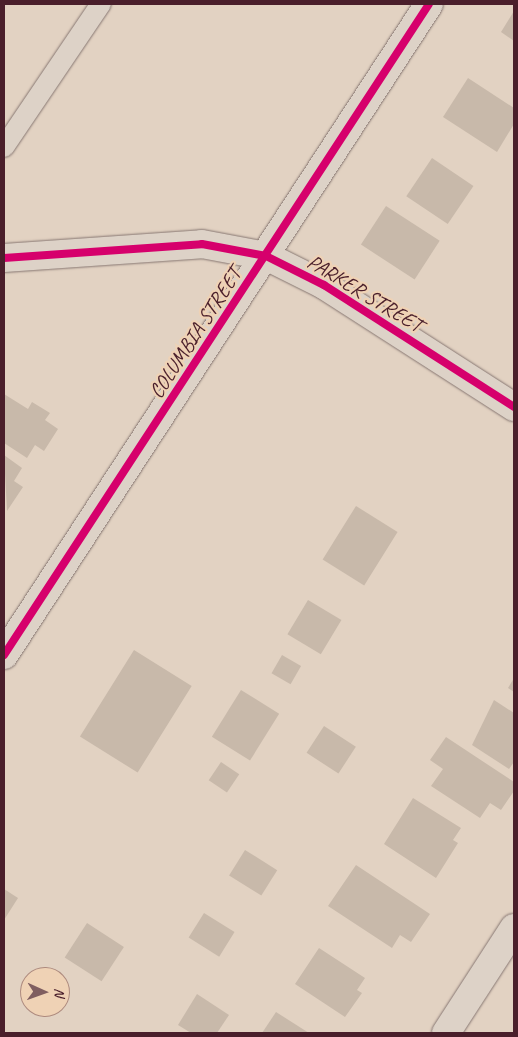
<!DOCTYPE html>
<html>
<head>
<meta charset="utf-8">
<style>
	body { margin:0 }
	#map { position:relative; width:518px; height:1037px; overflow:hidden; background:#e2d2c2; font-family:Caveat,sans-serif }
	div>[style] { position:absolute }
	.building>* { inset:0; background:#c8b9aa; transform-origin:0 0 }
	.roads { filter:drop-shadow(0 0 1px #877772) drop-shadow(0 0 1px #877772) }
	.lane>* { height:20px; margin:-10px; padding:0 10px; transform-origin:10px; border-radius:10px; background:#ddd2c7 }
	.street>* { height:28px; margin:-14px; padding:0 14px; transform-origin:14px; border-radius:14px; background:#ddd2c7 }
	.cycleway>* { height:8px; margin:-4px; padding:0 4px; transform-origin:4px; border-radius:4px; background:#d6006c }
	span { translate:-50% -50%; white-space:nowrap; text-align:center; line-height:1.15; -webkit-text-stroke:4.5px #efd2b5; paint-order:stroke }
	.street-label { font-size:21px; color:#4a1f2b }
	.frame { position:absolute; inset:0; border:5px solid #4a1f2b; pointer-events:none }
	.north { position:absolute; left:20px; top:967px; width:50px; height:50px; box-sizing:border-box; background:#efd2b5; border:1px solid #ad8a7e; border-radius:50%; rotate:92deg; font-size:14px; font-weight:700; line-height:20px; text-align:center; color:#4a1f2b }
	.north::after { content:''; display:block; margin:auto; width:18px; height:22px; background:#7f5e60; clip-path:polygon(50% 0,100% 100%,50% 72%,0 100%) }
</style>
</head>
<body>
<div id="map">
	<div class="building">
		<div style="clip-path:polygon(514px 11px,514px 41px,501px 32px)"></div>
		<div style="clip-path:polygon(468px 78px,514px 108px,514px 124px,497px 152px,443px 117px)"></div>
		<div style="left:432px;top:158px;width:50px;height:46px;rotate:34deg"></div>
		<div style="left:386px;top:206px;width:64px;height:46px;rotate:33deg"></div>
		<div style="clip-path:polygon(4px 394px,28px 409px,32px 402px,50px 413px,45px 420px,58px 429px,44px 451px,35px 445px,27px 458px,4px 443px)"></div>
		<div style="clip-path:polygon(4px 455px,22px 468px,14px 481px,23px 487px,7px 511px)"></div>
		<div style="left:356px;top:506px;width:49px;height:63px;rotate:32deg"></div>
		<div style="left:308px;top:600px;width:39px;height:40px;rotate:31deg"></div>
		<div style="left:134px;top:650px;width:68px;height:102px;rotate:32deg"></div>
		<div style="left:282px;top:655px;width:22px;height:21px;rotate:30deg"></div>
		<div style="clip-path:polygon(514px 678px,514px 692px,508px 688px)"></div>
		<div style="left:241px;top:690px;width:45px;height:55px;rotate:32deg"></div>
		<div style="clip-path:polygon(494px 700px,514px 713px,514px 762px,509px 769px,472px 745px)"></div>
		<div style="left:324px;top:726px;width:38px;height:32px;rotate:33deg"></div>
		<div style="clip-path:polygon(446px 737px,514px 782px,514px 791px,501px 810px,490px 803px,480px 818px,431px 786px,443px 769px,430px 760px)"></div>
		<div style="left:221px;top:762px;width:22px;height:22px;rotate:34deg"></div>
		<div style="clip-path:polygon(413px 798px,461px 828px,453px 840px,458px 843px,436px 878px,384px 844px)"></div>
		<div style="left:245px;top:850px;width:38px;height:30px;rotate:32deg"></div>
		<div style="clip-path:polygon(356px 865px,430px 914px,411px 942px,400px 935px,392px 948px,328px 906px)"></div>
		<div style="clip-path:polygon(4px 889px,18px 898px,4px 920px)"></div>
		<div style="left:204px;top:913px;width:36px;height:29px;rotate:32deg"></div>
		<div style="left:87px;top:923px;width:44px;height:41px;rotate:33deg"></div>
		<div style="clip-path:polygon(319px 948px,365px 978px,357px 990px,362px 993px,345px 1017px,295px 984px)"></div>
		<div style="clip-path:polygon(197px 994px,229px 1015px,217px 1033px,191px 1033px,178px 1025px)"></div>
		<div style="clip-path:polygon(276px 1012px,309px 1033px,262px 1033px)"></div>
	</div>
	<div class="roads">
		<div class="lane">
			<div style="left:4px;top:147px;width:173px;rotate:-55.9deg"></div>
		</div>
		<div class="street">
			<div style="left:4px;top:258px;width:198px;rotate:-4deg"></div>
			<div style="left:202px;top:244px;width:65px;rotate:10.6deg"></div>
			<div style="left:266px;top:256px;width:65px;rotate:26.6deg"></div>
			<div style="left:324px;top:285px;width:226px;rotate:32.7deg"></div>
			<div style="left:4px;top:655px;width:777px;rotate:-56.86deg"></div>
			<div style="left:446px;top:1033px;width:125px;rotate:-57.1deg"></div>
		</div>
	</div>
	<div class="cycleway">
		<div style="left:4px;top:258px;width:198px;rotate:-4deg"></div>
		<div style="left:202px;top:244px;width:65px;rotate:10.6deg"></div>
		<div style="left:266px;top:256px;width:65px;rotate:26.6deg"></div>
		<div style="left:324px;top:285px;width:226px;rotate:32.7deg"></div>
		<div style="left:4px;top:655px;width:777px;rotate:-56.86deg"></div>
	</div>
	<div class="street-label">
		<span style="left:365px;top:293px;rotate:31deg">PARKER STREET</span>
		<span style="left:195px;top:333px;rotate:-57deg">COLUMBIA STREET</span>
	</div>
	<div class="frame"></div>
	<div class="north">N</div>
</div>
</body>
</html>
